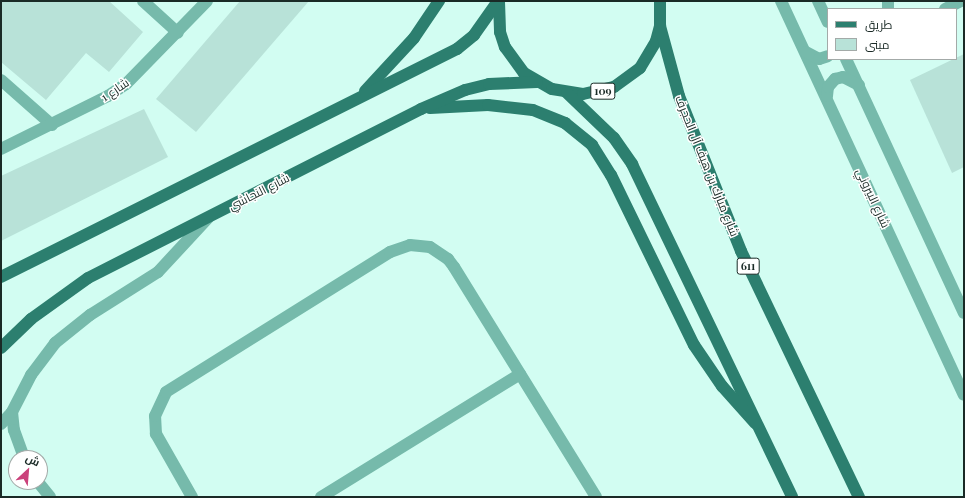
<!DOCTYPE html>
<html>
<head>
<meta charset="utf-8">
<style>
	body { margin:0 }
	#map { position:relative; width:965px; height:498px; overflow:hidden; background:#d2fdf2; font-family:"Playfair Display",Cairo,serif }
	div>[style] { position:absolute }
	.building>* { inset:0; background:#b8e2d8 }
	.minor>* { height:12px; margin:-6px; padding:0 6px; transform-origin:6px; border-radius:6px; background:#76baab }
	.major>* { height:12px; margin:-6px; padding:0 6px; transform-origin:6px; border-radius:6px; background:#2c7f6f }
	span { translate:-50% -50%; white-space:nowrap; text-align:center; line-height:1.15; -webkit-text-stroke:3px #fff; paint-order:stroke }
	.shield-label span { padding:1px 3px; background:#fff; border:1px solid; border-radius:3px; -webkit-text-stroke-width:0 }
	.shield-label { font-size:11px; color:#1a2a26; font-weight:700 }
	.street-label { font-size:12px; color:#1a2a26 }
	.frame { position:absolute; inset:0; border:2px solid #1a2a26; pointer-events:none }
	.legend { position:absolute; left:827px; top:8px; width:130px; height:52px; box-sizing:border-box; background:#fff; border:1px solid #a3aaa8; margin:0; padding:5px 7px; list-style:none; font-size:12px; color:#1a2a26 }
	.legend li { display:flex; align-items:center; gap:8px; height:20px }
	.legend b { width:20px; border:1px solid #a3aaa8 }
	.north { position:absolute; left:8px; top:450px; width:40px; height:40px; box-sizing:border-box; background:#fff; border:1px solid #a3aaa8; border-radius:50%; rotate:26deg; font-size:11px; font-weight:700; line-height:16px; text-align:center; color:#1a2a26 }
	.north::after { content:''; display:block; margin:auto; width:14px; height:18px; background:#cb427b; clip-path:polygon(50% 0,100% 100%,50% 72%,0 100%) }
</style>
</head>
<body>
<div id="map">
	<div class="building">
		<div style="clip-path:polygon(1px 1px,109px 1px,143px 32px,109px 72px,86px 53px,46px 100px,1px 62px)"></div>
		<div style="clip-path:polygon(240px 1px,309px 1px,196px 132px,156px 99px)"></div>
		<div style="clip-path:polygon(964px 54px,964px 167px,952px 173px,910px 80px)"></div>
		<div style="clip-path:polygon(144px 109px,168px 157px,1px 241px,1px 176px)"></div>
	</div>
	<div class="minor">
		<div style="left:143px;top:1px;width:47px;rotate:42.4deg"></div>
		<div style="left:781px;top:1px;width:434px;rotate:65.1deg"></div>
		<div style="left:818px;top:1px;width:23px;rotate:65deg"></div>
		<div style="left:888px;top:1px;width:8px;rotate:90deg"></div>
		<div style="left:945px;top:9px;width:18px;rotate:-27deg"></div>
		<div style="left:806px;top:52px;width:15px;rotate:28deg"></div>
		<div style="left:819px;top:59px;width:9px;rotate:-18deg"></div>
		<div style="left:846px;top:59px;width:280px;rotate:65.1deg"></div>
		<div style="left:1px;top:80px;width:68px;rotate:41.4deg"></div>
		<div style="left:827px;top:96px;width:9px;rotate:-84deg"></div>
		<div style="left:828px;top:87px;width:11px;rotate:-49deg"></div>
		<div style="left:835px;top:79px;width:8px;rotate:-14deg"></div>
		<div style="left:843px;top:77px;width:18px;rotate:27deg"></div>
		<div style="left:1px;top:149px;width:119px;rotate:-26.4deg"></div>
		<div style="left:108px;top:96px;width:22px;rotate:-34deg"></div>
		<div style="left:126px;top:84px;width:116px;rotate:-45.7deg"></div>
		<div style="left:12px;top:412px;width:18px;rotate:84deg"></div>
		<div style="left:14px;top:430px;width:30px;rotate:70deg"></div>
		<div style="left:1px;top:424px;width:16px;rotate:-47deg"></div>
		<div style="left:12px;top:412px;width:42px;rotate:-62.8deg"></div>
		<div style="left:31px;top:375px;width:40px;rotate:-53deg"></div>
		<div style="left:55px;top:343px;width:45px;rotate:-38.7deg"></div>
		<div style="left:90px;top:315px;width:80px;rotate:-32.3deg"></div>
		<div style="left:158px;top:272px;width:74px;rotate:-47.2deg"></div>
		<div style="left:38px;top:482px;width:19px;rotate:51deg"></div>
		<div style="left:192px;top:497px;width:73px;rotate:-119.7deg"></div>
		<div style="left:156px;top:434px;width:18px;rotate:-93deg"></div>
		<div style="left:155px;top:416px;width:26px;rotate:-65deg"></div>
		<div style="left:166px;top:392px;width:264px;rotate:-32deg"></div>
		<div style="left:390px;top:252px;width:21px;rotate:-19deg"></div>
		<div style="left:410px;top:245px;width:20px;rotate:6deg"></div>
		<div style="left:430px;top:247px;width:22px;rotate:34deg"></div>
		<div style="left:448px;top:259px;width:10px;rotate:53deg"></div>
		<div style="left:454px;top:267px;width:270px;rotate:58.3deg"></div>
		<div style="left:321px;top:497px;width:234px;rotate:-31.7deg"></div>
	</div>
	<div class="major">
		<div style="left:499px;top:2px;width:30px;rotate:88deg"></div>
		<div style="left:500px;top:32px;width:16px;rotate:72deg"></div>
		<div style="left:505px;top:47px;width:32px;rotate:54deg"></div>
		<div style="left:524px;top:73px;width:32px;rotate:30deg"></div>
		<div style="left:552px;top:89px;width:31px;rotate:9deg"></div>
		<div style="left:583px;top:94px;width:32px;rotate:-13deg"></div>
		<div style="left:614px;top:87px;width:32px;rotate:-36deg"></div>
		<div style="left:640px;top:68px;width:31px;rotate:-59deg"></div>
		<div style="left:656px;top:41px;width:16px;rotate:-75deg"></div>
		<div style="left:660px;top:26px;width:25px;rotate:-90deg"></div>
		<div style="left:660px;top:26px;width:73px;rotate:74.8deg"></div>
		<div style="left:679px;top:96px;width:167px;rotate:68.2deg"></div>
		<div style="left:741px;top:251px;width:273px;rotate:64.4deg"></div>
		<div style="left:365px;top:91px;width:72px;rotate:-47.2deg"></div>
		<div style="left:414px;top:38px;width:45px;rotate:-56deg"></div>
		<div style="left:567px;top:93px;width:65px;rotate:43.8deg"></div>
		<div style="left:614px;top:138px;width:32px;rotate:55deg"></div>
		<div style="left:632px;top:164px;width:369px;rotate:64.3deg"></div>
		<div style="left:430px;top:108px;width:58px;rotate:-3deg"></div>
		<div style="left:488px;top:105px;width:45px;rotate:6.3deg"></div>
		<div style="left:533px;top:110px;width:35px;rotate:22deg"></div>
		<div style="left:565px;top:123px;width:35px;rotate:39deg"></div>
		<div style="left:592px;top:145px;width:36px;rotate:58deg"></div>
		<div style="left:611px;top:175px;width:189px;rotate:64deg"></div>
		<div style="left:694px;top:345px;width:50px;rotate:55.7deg"></div>
		<div style="left:722px;top:386px;width:50px;rotate:48.3deg"></div>
		<div style="left:1px;top:277px;width:510px;rotate:-26.57deg"></div>
		<div style="left:457px;top:49px;width:22px;rotate:-39deg"></div>
		<div style="left:474px;top:35px;width:42px;rotate:-54.8deg"></div>
		<div style="left:1px;top:348px;width:42px;rotate:-44deg"></div>
		<div style="left:31px;top:319px;width:70px;rotate:-35.7deg"></div>
		<div style="left:88px;top:278px;width:373px;rotate:-26.9deg"></div>
		<div style="left:421px;top:109px;width:48px;rotate:-23.4deg"></div>
		<div style="left:465px;top:90px;width:25px;rotate:-14deg"></div>
		<div style="left:489px;top:84px;width:48px;rotate:-2.4deg"></div>
	</div>
	<div class="shield-label">
		<span style="left:603px;top:91px">109</span>
		<span style="left:748px;top:266px">611</span>
	</div>
	<div class="street-label">
		<span style="left:115px;top:90px;rotate:-34deg">شارع 1</span>
		<span style="left:707px;top:166px;rotate:68deg">شارع مبارك بن هيف آل الحجرف</span>
		<span style="left:259px;top:192px;rotate:-27deg">شارع النجاشي</span>
		<span style="left:873px;top:198px;rotate:65deg">شارع البيروني</span>
	</div>
	<div class="frame"></div>
	<ul class="legend">
	<li><b style="height:5px;background:#2c7f6f"></b>طريق</li>
	<li><b style="height:11px;background:#b8e2d8"></b>مبنى</li>
	</ul>
	<div class="north">ش</div>
</div>
</body>
</html>
